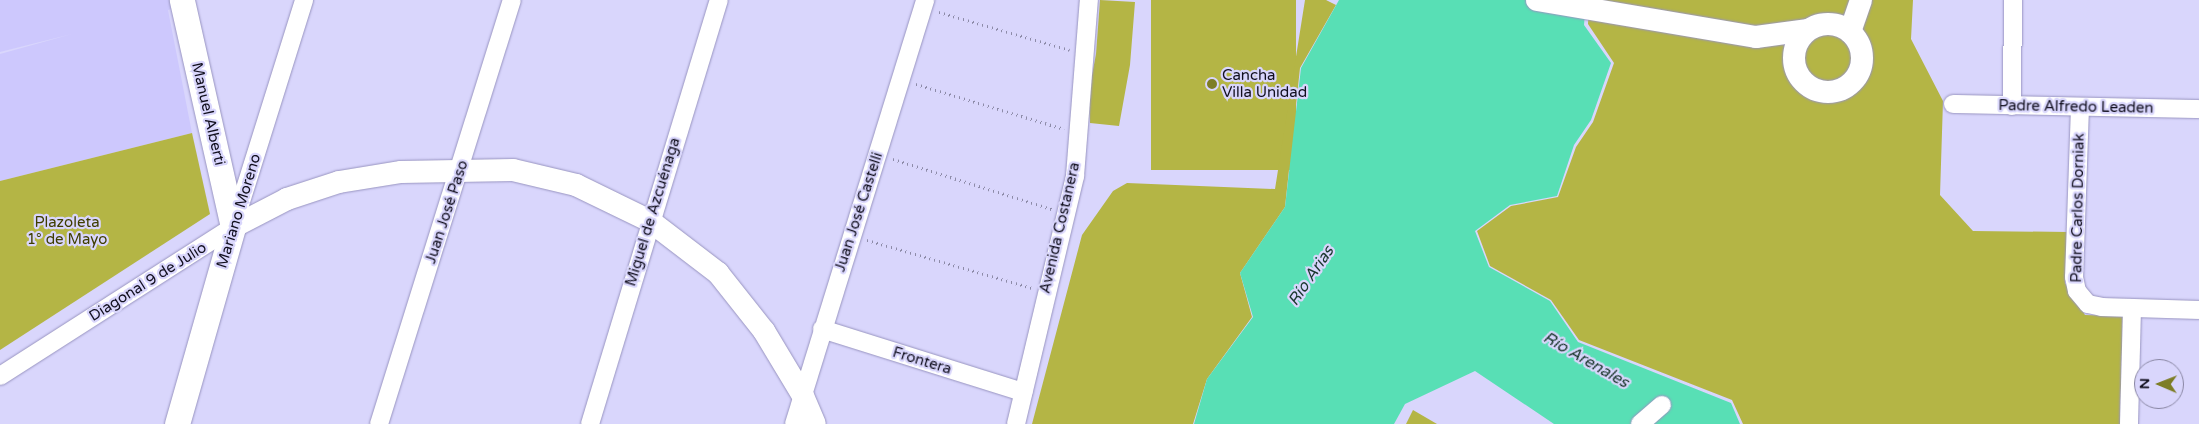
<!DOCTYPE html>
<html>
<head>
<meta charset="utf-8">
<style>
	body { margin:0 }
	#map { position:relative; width:2199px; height:424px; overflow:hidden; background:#d9d6fc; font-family:"Varela Round",sans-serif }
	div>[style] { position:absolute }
	.built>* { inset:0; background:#cdc8fd }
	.green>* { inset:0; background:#b4b545; transform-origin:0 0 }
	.water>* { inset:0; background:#58dfb5 }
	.path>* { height:2.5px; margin-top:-1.25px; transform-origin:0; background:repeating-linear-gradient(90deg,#8d8ba8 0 1px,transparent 0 5px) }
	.roads { filter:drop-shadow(0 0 1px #9894c0) drop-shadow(0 0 1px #9894c0) }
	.minor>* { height:18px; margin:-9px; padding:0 9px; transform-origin:9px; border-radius:9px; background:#fff }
	.tertiary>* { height:22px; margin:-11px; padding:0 11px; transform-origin:11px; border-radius:11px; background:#fff }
	.tertiary>.ring { margin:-11px; padding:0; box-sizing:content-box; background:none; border:22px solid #fff; border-radius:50% }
	.secondary>* { height:25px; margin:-12.5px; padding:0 12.5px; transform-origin:12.5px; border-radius:12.5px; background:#fff }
	.dots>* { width:14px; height:14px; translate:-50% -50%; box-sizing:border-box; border:2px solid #d9d6fc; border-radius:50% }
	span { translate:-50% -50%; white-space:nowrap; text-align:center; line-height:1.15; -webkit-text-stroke:4.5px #d9d6fc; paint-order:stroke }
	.poi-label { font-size:15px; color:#110f1e }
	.left { translate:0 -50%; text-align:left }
	.street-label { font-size:15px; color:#110f1e }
	.park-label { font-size:15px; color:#3f3e00 }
	.water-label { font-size:16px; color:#1a372d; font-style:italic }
	.north { position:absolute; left:2134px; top:359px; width:50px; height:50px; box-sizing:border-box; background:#d9d6fc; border:1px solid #8986a3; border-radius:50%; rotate:271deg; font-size:14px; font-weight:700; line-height:20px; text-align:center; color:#110f1e }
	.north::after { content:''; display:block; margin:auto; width:18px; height:22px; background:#7d7d25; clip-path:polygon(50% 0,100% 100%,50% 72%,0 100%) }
</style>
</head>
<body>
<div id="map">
	<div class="built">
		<div style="clip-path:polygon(0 0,182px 0,183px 6px,168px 10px,192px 133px,0 181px,0 54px,72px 34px,0 52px)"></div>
	</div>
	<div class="green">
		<div style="clip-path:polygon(1100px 0,1135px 2px,1130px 65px,1119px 126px,1090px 123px,1089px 91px,1096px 54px)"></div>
		<div style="left:1151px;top:0;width:145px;height:170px"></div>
		<div style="clip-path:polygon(1305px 0,1326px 0,1336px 5px,1300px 68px,1285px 207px,1240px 273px,1252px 317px,1207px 379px,1193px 424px,1032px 424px,1082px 235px,1113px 191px,1127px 183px,1275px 189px)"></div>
		<div style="clip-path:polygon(1589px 0,1913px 0,1911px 39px,1943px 101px,1940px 195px,1973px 231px,2068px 232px,2065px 283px,2085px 315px,2123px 316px,2120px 424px,1743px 424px,1732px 400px,1579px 340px,1551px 300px,1490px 266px,1477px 231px,1511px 206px,1558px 197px,1576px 147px,1593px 122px,1614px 63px,1588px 24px)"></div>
		<div style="clip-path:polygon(192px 133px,210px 214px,0 350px,0 181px)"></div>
		<div style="clip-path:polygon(1413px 410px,1437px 424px,1406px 424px)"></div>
	</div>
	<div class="water">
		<div style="clip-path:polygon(1339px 0,1586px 0,1584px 25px,1611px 63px,1591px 120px,1574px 145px,1557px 196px,1510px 205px,1475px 231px,1489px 267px,1550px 301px,1578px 342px,1731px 403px,1740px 424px,1554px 424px,1475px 371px,1405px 404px,1394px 424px,1194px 424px,1207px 379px,1253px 317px,1240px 273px,1285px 207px,1301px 68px)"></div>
	</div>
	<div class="path">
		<div style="left:939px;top:12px;width:136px;rotate:16.2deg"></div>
		<div style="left:916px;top:84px;width:155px;rotate:16.9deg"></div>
		<div style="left:893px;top:159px;width:167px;rotate:17.5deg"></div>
		<div style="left:867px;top:240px;width:172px;rotate:16.2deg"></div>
	</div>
	<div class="roads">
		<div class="minor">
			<div style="left:1953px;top:104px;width:246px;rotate:1.2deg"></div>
			<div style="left:2012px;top:106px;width:106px;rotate:-89.5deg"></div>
			<div style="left:2080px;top:107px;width:170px;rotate:92deg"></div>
			<div style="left:2074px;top:277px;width:14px;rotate:78deg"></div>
			<div style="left:2077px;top:291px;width:17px;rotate:50deg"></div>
			<div style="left:2088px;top:304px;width:14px;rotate:12deg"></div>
			<div style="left:2102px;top:307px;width:97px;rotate:1.8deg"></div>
			<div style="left:822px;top:329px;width:211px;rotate:17.4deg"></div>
			<div style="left:0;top:376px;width:277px;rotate:-32.6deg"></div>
			<div style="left:233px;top:227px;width:238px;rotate:-72.6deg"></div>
			<div style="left:379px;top:424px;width:444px;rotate:-72.6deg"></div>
			<div style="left:590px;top:424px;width:443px;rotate:-73.1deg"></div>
			<div style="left:794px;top:424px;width:444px;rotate:-72.8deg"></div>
			<div style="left:1016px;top:424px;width:255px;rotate:-76.6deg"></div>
			<div style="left:1075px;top:176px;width:177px;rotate:-85.5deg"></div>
			<div style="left:1640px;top:424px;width:29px;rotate:-41deg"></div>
			<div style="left:2129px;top:424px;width:116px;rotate:-88.5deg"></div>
		</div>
		<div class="tertiary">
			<div style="left:1537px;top:0;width:222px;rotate:9.6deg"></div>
			<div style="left:1756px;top:37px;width:51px;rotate:-7.8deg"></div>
			<div class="ring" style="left:1794px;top:24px;width:46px;height:46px"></div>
			<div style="left:1850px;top:32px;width:34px;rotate:-71deg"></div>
			<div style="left:233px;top:227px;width:61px;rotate:-27.4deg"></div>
			<div style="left:287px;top:199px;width:55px;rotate:-18.1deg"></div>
			<div style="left:339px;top:182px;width:63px;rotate:-9.2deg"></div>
			<div style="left:401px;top:172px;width:112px;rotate:-1deg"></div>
			<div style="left:513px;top:170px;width:65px;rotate:13.4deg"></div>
			<div style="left:576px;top:185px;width:82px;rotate:25.9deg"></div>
			<div style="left:650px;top:221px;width:86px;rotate:37.4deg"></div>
			<div style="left:718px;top:273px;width:74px;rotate:51.6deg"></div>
			<div style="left:764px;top:331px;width:76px;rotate:59deg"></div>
			<div style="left:803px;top:396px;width:30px;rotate:67deg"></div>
		</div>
		<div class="secondary">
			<div style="left:177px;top:424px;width:205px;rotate:-74.1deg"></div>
			<div style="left:233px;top:227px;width:233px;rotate:-102.7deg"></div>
		</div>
	</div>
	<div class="dots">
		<div style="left:1212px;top:84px;background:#7d7d25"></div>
	</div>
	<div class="poi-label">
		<span class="left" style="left:1222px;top:84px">Cancha<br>Villa Unidad</span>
	</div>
	<div class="street-label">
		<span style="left:2076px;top:107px;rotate:1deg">Padre Alfredo Leaden</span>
		<span style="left:208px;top:114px;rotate:77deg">Manuel Alberti</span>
		<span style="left:2078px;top:208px;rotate:-89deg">Padre Carlos Dorniak</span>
		<span style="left:239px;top:211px;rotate:-73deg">Mariano Moreno</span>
		<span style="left:447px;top:212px;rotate:-72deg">Juan José Paso</span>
		<span style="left:653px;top:212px;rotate:-73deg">Miguel de Azcuénaga</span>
		<span style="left:859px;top:212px;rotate:-72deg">Juan José Castelli</span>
		<span style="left:1060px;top:228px;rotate:-77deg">Avenida Costanera</span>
		<span style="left:148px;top:282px;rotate:-32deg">Diagonal 9 de Julio</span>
		<span style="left:922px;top:361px;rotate:17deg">Frontera</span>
	</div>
	<div class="park-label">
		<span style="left:67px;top:231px">Plazoleta<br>1° de Mayo</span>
	</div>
	<div class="water-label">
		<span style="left:1311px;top:276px;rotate:-56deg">Río Arias</span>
		<span style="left:1586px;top:360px;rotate:30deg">Río Arenales</span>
	</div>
	<div class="north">N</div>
</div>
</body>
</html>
